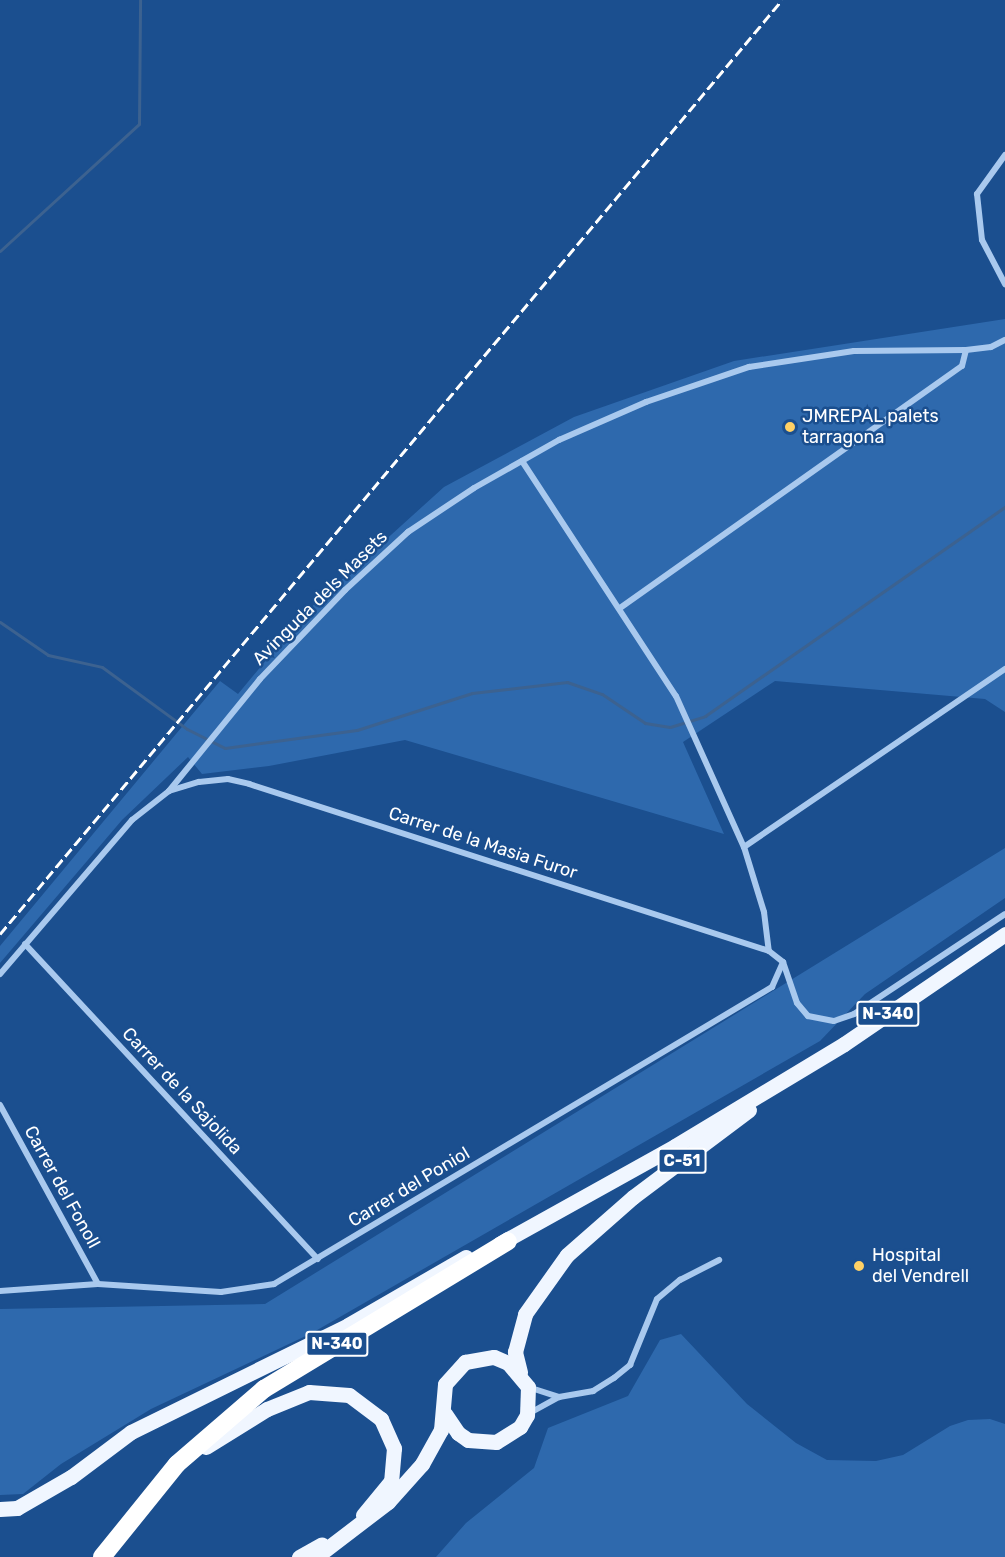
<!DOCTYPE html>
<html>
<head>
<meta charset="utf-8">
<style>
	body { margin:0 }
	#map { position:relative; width:1005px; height:1557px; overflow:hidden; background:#1b4f8f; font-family:Rubik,sans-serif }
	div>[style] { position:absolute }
	.green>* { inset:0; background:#2e69ad }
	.stream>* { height:3px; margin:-1.5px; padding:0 1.5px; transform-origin:1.5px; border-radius:1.5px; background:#3c6290 }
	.street>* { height:6px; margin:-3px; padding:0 3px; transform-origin:3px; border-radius:3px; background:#a9c9ee }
	.primary>* { height:15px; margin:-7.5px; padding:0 7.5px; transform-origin:7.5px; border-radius:7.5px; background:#f0f6ff }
	.highway>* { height:18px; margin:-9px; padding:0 9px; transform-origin:9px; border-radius:9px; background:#fff }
	.rail>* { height:3px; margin-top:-1.5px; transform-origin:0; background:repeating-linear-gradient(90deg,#fff 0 10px,transparent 0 14.5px) }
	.dots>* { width:16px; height:16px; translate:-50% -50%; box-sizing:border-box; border:3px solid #1b4f8f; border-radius:50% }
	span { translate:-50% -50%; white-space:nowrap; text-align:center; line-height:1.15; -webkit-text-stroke:5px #1b4f8f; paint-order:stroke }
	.shield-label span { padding:2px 4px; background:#1b4f8f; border:2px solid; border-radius:4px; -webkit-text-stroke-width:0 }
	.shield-label { font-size:16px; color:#fff; font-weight:700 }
	.poi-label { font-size:18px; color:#fff }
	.left { translate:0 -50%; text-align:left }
	.street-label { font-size:18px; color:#fff }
</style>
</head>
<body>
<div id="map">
	<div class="green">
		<div style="clip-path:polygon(1005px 319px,1005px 712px,985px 699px,775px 681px,683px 742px,724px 834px,405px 740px,269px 766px,202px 774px,188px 757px,122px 820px,0 963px,0 946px,220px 681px,238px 694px,307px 611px,444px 487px,574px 417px,734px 361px)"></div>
		<div style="clip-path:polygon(1005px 848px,1005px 898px,865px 994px,820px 1041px,312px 1333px,151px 1409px,61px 1464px,23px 1494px,0 1495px,0 1309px,265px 1304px)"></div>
		<div style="clip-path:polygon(681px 1334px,747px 1404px,796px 1443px,827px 1460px,876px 1461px,903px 1455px,950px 1426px,968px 1420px,990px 1419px,1005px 1424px,1005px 1557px,436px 1557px,466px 1523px,534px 1468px,548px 1428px,628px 1396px,660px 1340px)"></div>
	</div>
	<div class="stream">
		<div style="left:0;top:251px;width:188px;rotate:-42.4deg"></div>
		<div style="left:139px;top:124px;width:124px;rotate:-89.5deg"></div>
		<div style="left:0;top:622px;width:58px;rotate:34.5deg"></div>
		<div style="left:48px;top:655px;width:55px;rotate:12.5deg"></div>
		<div style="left:102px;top:667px;width:105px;rotate:36.1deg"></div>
		<div style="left:187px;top:729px;width:42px;rotate:26.6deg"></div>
		<div style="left:225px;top:748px;width:133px;rotate:-7.8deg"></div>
		<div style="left:357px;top:730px;width:121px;rotate:-17.8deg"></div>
		<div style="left:472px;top:693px;width:96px;rotate:-6.6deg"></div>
		<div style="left:567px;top:682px;width:37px;rotate:19deg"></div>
		<div style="left:602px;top:694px;width:52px;rotate:34deg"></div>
		<div style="left:645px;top:723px;width:25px;rotate:9deg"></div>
		<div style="left:670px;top:727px;width:37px;rotate:-17deg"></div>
		<div style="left:705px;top:716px;width:366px;rotate:-34.9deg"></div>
	</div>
	<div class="street">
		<div style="left:1005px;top:155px;width:48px;rotate:125.7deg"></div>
		<div style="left:977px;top:194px;width:46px;rotate:83.8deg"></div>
		<div style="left:982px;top:240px;width:50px;rotate:62.4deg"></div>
		<div style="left:522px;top:461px;width:281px;rotate:56.8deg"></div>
		<div style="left:676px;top:696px;width:166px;rotate:65.8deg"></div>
		<div style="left:744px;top:847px;width:68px;rotate:72.9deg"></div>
		<div style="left:764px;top:912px;width:39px;rotate:83deg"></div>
		<div style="left:620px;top:608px;width:419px;rotate:-35.3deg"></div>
		<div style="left:962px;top:366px;width:16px;rotate:-76deg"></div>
		<div style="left:169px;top:791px;width:31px;rotate:-17deg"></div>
		<div style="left:199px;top:782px;width:29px;rotate:-6deg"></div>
		<div style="left:228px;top:779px;width:22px;rotate:13deg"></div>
		<div style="left:249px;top:784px;width:546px;rotate:17.8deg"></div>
		<div style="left:769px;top:951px;width:18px;rotate:38deg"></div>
		<div style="left:744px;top:847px;width:316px;rotate:-34.3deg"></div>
		<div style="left:25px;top:944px;width:430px;rotate:47.1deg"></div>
		<div style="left:783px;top:962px;width:43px;rotate:71.1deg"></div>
		<div style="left:797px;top:1003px;width:17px;rotate:50deg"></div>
		<div style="left:808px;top:1016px;width:26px;rotate:11deg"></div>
		<div style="left:834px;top:1021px;width:21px;rotate:-19deg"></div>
		<div style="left:854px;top:1014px;width:181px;rotate:-33.5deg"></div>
		<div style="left:0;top:974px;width:203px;rotate:-49.4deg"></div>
		<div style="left:132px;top:820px;width:47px;rotate:-38.1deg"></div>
		<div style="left:169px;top:791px;width:144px;rotate:-50.9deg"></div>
		<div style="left:260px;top:679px;width:123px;rotate:-46.3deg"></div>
		<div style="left:345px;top:590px;width:86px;rotate:-42.6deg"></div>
		<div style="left:408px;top:532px;width:79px;rotate:-33.7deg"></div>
		<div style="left:474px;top:488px;width:98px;rotate:-29.5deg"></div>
		<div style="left:559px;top:440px;width:95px;rotate:-23.6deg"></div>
		<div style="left:646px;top:402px;width:109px;rotate:-18.8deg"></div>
		<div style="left:749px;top:367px;width:106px;rotate:-8.7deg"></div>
		<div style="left:854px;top:351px;width:112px;rotate:-0.5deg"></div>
		<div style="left:966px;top:350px;width:25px;rotate:-7deg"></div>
		<div style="left:991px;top:347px;width:16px;rotate:-27deg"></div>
		<div style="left:0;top:1105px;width:204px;rotate:61.3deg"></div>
		<div style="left:0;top:1291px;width:98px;rotate:-4.1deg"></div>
		<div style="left:98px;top:1284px;width:123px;rotate:3.7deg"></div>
		<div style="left:221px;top:1292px;width:54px;rotate:-8.6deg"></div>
		<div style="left:274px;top:1284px;width:580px;rotate:-30.81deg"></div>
		<div style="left:772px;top:987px;width:27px;rotate:-66deg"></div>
		<div style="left:528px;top:1387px;width:33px;rotate:18deg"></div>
		<div style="left:528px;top:1414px;width:35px;rotate:-29deg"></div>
		<div style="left:559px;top:1397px;width:35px;rotate:-10deg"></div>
		<div style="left:593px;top:1391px;width:25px;rotate:-32deg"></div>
		<div style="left:614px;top:1378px;width:21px;rotate:-39deg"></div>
		<div style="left:630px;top:1365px;width:71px;rotate:-67.8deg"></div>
		<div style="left:657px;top:1299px;width:30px;rotate:-40deg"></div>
		<div style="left:680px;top:1280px;width:44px;rotate:-27.1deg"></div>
	</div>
	<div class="primary">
		<div style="left:499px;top:1244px;width:201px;rotate:-29.1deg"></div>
		<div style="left:675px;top:1146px;width:197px;rotate:-31.1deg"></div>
		<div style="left:844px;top:1044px;width:195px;rotate:-34.3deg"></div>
		<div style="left:520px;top:1372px;width:21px;rotate:-104deg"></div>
		<div style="left:515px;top:1352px;width:39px;rotate:-75deg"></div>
		<div style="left:525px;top:1314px;width:72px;rotate:-54.6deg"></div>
		<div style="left:567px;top:1255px;width:88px;rotate:-41.3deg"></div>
		<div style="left:633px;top:1197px;width:145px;rotate:-36.9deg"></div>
		<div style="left:206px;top:1447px;width:72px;rotate:-31.9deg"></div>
		<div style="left:267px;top:1409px;width:45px;rotate:-22deg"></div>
		<div style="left:309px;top:1392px;width:40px;rotate:4.3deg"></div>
		<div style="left:349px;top:1395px;width:40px;rotate:37deg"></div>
		<div style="left:381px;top:1419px;width:32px;rotate:66deg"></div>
		<div style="left:394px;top:1448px;width:33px;rotate:95deg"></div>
		<div style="left:391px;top:1481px;width:44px;rotate:129.5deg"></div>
		<div style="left:0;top:1509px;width:17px;rotate:-3deg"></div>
		<div style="left:17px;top:1508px;width:62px;rotate:-29.9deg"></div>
		<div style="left:71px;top:1477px;width:75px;rotate:-36.9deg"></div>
		<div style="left:131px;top:1432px;width:242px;rotate:-26.2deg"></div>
		<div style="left:348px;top:1325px;width:136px;rotate:-30deg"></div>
		<div style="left:299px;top:1557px;width:26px;rotate:-29deg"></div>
		<div style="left:316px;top:1557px;width:91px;rotate:-37.4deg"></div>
		<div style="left:388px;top:1502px;width:51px;rotate:-48.2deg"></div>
		<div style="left:422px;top:1464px;width:39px;rotate:-61deg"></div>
		<div style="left:441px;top:1430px;width:46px;rotate:-85deg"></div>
		<div style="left:445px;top:1384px;width:30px;rotate:-48deg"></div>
		<div style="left:465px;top:1362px;width:29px;rotate:-10deg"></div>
		<div style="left:494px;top:1357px;width:15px;rotate:23deg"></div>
		<div style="left:508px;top:1363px;width:31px;rotate:50deg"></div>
		<div style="left:528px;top:1387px;width:28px;rotate:92deg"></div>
		<div style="left:527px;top:1415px;width:14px;rotate:120deg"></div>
		<div style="left:520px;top:1427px;width:28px;rotate:148deg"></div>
		<div style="left:496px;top:1442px;width:28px;rotate:-176deg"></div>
		<div style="left:468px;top:1440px;width:12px;rotate:-145deg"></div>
		<div style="left:458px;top:1433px;width:23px;rotate:-124deg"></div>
	</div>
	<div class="highway">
		<div style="left:102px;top:1557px;width:119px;rotate:-51.1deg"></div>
		<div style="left:177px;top:1464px;width:115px;rotate:-40.8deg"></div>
		<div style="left:264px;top:1389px;width:285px;rotate:-31.2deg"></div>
	</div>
	<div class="rail">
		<div style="left:0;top:934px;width:1218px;rotate:-50.06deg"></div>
	</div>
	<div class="dots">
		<div style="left:790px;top:427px;background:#ffd166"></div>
		<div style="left:859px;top:1266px;background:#ffd166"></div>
	</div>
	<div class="shield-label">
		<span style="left:888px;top:1014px">N-340</span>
		<span style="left:682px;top:1161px">C-51</span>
		<span style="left:337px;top:1344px">N-340</span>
	</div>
	<div class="poi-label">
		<span class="left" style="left:802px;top:427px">JMREPAL palets<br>tarragona</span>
		<span class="left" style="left:872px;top:1266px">Hospital<br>del Vendrell</span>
	</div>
	<div class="street-label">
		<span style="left:320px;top:598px;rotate:-45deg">Avinguda dels Masets</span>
		<span style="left:483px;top:843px;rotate:18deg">Carrer de la Masia Furor</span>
		<span style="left:182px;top:1091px;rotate:47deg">Carrer de la Sajolida</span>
		<span style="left:62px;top:1187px;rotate:61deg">Carrer del Fonoll</span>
		<span style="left:409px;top:1187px;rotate:-31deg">Carrer del Poniol</span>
	</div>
</div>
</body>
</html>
